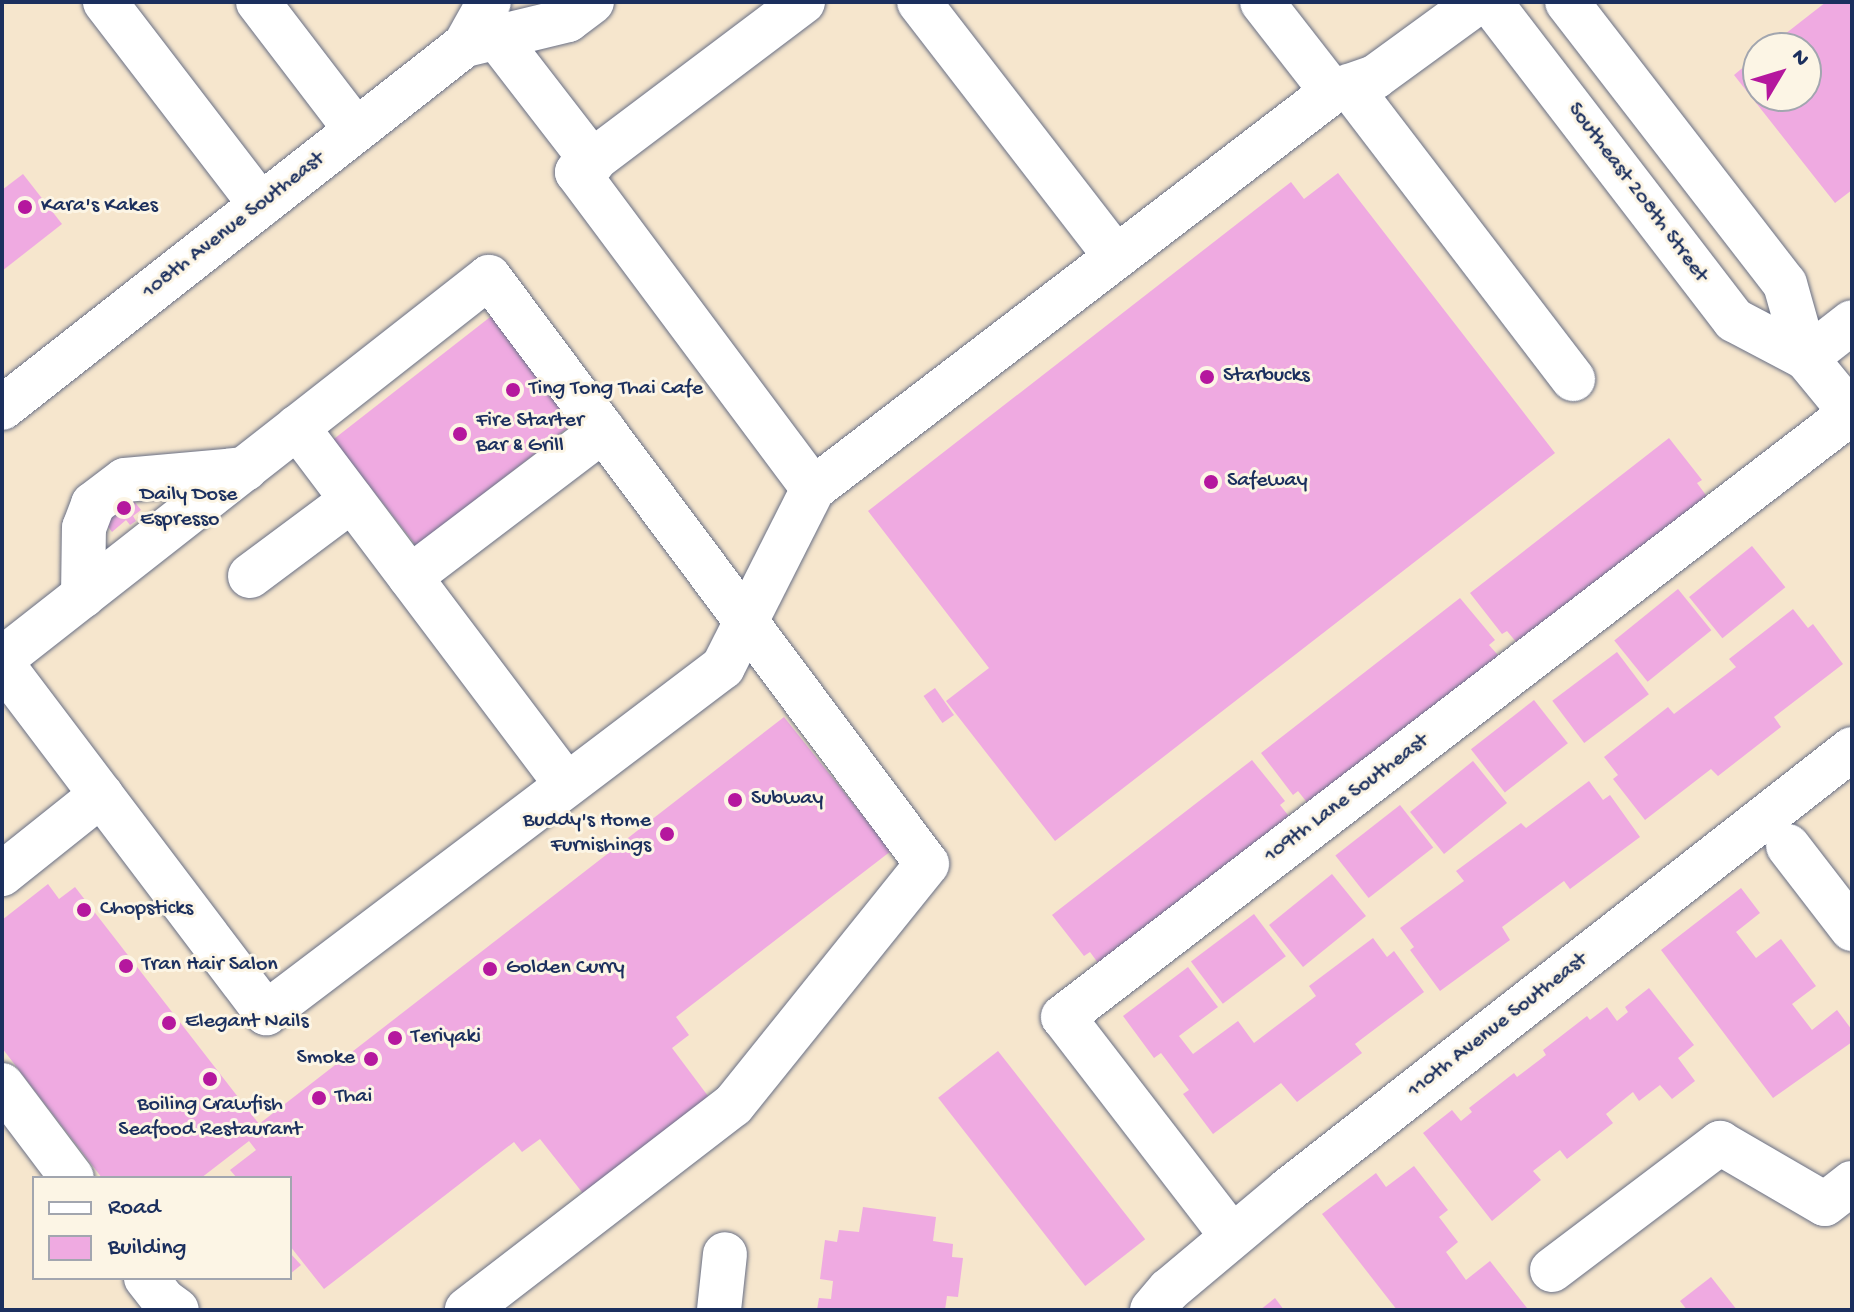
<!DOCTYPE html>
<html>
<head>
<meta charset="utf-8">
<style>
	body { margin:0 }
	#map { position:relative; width:1854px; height:1312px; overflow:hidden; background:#f6e6cd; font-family:"Gochi Hand",sans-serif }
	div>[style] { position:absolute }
	.building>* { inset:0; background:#efaae1; transform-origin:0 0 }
	.roads { filter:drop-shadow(0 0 2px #686f85) drop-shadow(0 0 2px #686f85) }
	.minor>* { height:44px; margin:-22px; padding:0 22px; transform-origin:22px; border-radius:22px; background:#fff }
	.major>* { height:44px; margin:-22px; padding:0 22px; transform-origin:22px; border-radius:22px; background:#fff }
	.dots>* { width:22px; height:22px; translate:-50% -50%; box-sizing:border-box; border:4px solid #fcf5e5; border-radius:50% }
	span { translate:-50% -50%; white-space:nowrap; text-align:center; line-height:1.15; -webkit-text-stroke:6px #fcf5e5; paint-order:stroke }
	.street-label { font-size:22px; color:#1b2f5e }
	.poi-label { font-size:22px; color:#1b2f5e }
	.left { translate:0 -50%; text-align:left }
	.right { translate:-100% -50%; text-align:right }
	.frame { position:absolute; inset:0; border:4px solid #1b2f5e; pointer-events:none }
	.legend { position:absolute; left:32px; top:1176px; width:260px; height:104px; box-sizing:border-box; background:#fcf5e5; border:2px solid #a2a6af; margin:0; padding:10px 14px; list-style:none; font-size:24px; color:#1b2f5e }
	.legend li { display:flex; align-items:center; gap:16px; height:40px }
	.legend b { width:40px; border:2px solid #a2a6af }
	.north { position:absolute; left:1742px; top:32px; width:80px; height:80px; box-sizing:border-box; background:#fcf5e5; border:2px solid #a2a6af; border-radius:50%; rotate:52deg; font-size:22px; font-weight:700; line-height:32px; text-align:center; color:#1b2f5e }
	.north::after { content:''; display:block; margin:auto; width:28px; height:36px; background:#b5179e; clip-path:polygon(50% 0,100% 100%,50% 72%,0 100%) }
</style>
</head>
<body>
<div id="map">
	<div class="building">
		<div style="clip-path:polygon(1826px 2px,1852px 2px,1852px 190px,1835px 203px,1734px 75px,1758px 55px,1758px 96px,1806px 96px,1806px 48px,1767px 48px)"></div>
		<div style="clip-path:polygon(1338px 173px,1555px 453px,1055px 841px,946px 701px,989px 668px,868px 511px,1291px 182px,1304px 199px)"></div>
		<div style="clip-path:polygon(23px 174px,62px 224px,2px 271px,2px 190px)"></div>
		<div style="left:494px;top:314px;width:135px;height:204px;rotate:52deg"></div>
		<div style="clip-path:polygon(1669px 438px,1702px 480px,1697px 483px,1711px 502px,1522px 649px,1507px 631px,1502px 634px,1470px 593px)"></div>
		<div style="clip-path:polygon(126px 491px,141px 510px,133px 516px,136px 521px,130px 525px,126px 520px,112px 532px,99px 514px)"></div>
		<div style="left:1752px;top:546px;width:53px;height:81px;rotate:51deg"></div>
		<div style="left:1678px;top:589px;width:53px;height:82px;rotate:51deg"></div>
		<div style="clip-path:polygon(1460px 598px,1495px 640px,1489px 645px,1504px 662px,1313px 810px,1298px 791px,1293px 795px,1261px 753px)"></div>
		<div style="clip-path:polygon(1793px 609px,1808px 628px,1813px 624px,1843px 664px,1774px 717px,1781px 727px,1718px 776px,1711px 769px,1645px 820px,1613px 779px,1618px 775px,1604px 757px,1668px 707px,1674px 714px,1736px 667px,1729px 659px)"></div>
		<div style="left:1617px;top:652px;width:53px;height:81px;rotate:53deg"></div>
		<div style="left:935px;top:688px;width:33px;height:14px;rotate:55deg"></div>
		<div style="left:1534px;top:700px;width:55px;height:80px;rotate:52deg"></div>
		<div style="clip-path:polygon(784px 717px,891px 851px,676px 1017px,689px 1035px,672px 1048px,714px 1104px,589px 1201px,540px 1139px,522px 1152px,514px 1142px,324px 1289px,290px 1246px,290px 1178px,237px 1178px,230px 1170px,256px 1150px,249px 1141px,201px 1178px,102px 1178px,2px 1048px,2px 920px,48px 884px,59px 899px,75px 887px,259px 1124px)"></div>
		<div style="clip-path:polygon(1252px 760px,1285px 801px,1280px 805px,1295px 824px,1104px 971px,1090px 952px,1084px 956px,1052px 915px)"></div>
		<div style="left:1473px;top:761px;width:54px;height:81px;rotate:51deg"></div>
		<div style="clip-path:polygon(1589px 781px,1603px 800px,1610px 795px,1640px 837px,1570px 889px,1564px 881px,1502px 927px,1510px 940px,1440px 991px,1410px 950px,1414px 947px,1400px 928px,1464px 881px,1456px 871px,1521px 823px,1526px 828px)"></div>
		<div style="left:1400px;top:805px;width:54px;height:82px;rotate:52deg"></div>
		<div style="left:1332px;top:874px;width:54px;height:81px;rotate:51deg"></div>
		<div style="clip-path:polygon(1741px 888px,1760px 913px,1736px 932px,1756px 958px,1781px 939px,1816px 986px,1792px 1004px,1812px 1030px,1837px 1010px,1852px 1030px,1852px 1042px,1773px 1098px,1661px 950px)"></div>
		<div style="left:1254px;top:914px;width:53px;height:79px;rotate:53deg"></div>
		<div style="clip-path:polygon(1373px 938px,1387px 957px,1394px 951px,1424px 992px,1355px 1044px,1362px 1053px,1297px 1102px,1281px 1083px,1213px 1134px,1183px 1094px,1189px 1090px,1161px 1053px,1154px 1058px,1123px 1016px,1188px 967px,1218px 1007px,1179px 1036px,1193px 1054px,1238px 1021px,1254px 1043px,1316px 996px,1309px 986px)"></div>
		<div style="clip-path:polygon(1649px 988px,1694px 1045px,1678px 1058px,1695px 1081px,1672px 1099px,1660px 1085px,1639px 1101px,1633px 1092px,1606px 1114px,1613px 1123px,1567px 1159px,1560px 1150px,1533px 1171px,1541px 1180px,1492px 1221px,1423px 1133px,1452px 1110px,1461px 1121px,1472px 1112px,1469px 1108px,1514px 1073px,1517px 1077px,1546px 1055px,1543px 1050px,1587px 1016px,1590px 1020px,1607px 1007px,1617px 1021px,1628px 1012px,1625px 1007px)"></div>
		<div style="left:998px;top:1051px;width:239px;height:76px;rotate:52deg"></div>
		<div style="clip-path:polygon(1414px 1166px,1448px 1210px,1439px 1217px,1458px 1242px,1446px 1252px,1466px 1280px,1490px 1261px,1527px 1308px,1397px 1310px,1322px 1214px,1376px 1173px,1386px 1187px)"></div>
		<div style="clip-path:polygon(863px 1207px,936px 1217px,933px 1241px,953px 1244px,952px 1257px,963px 1258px,958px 1297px,947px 1296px,945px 1310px,817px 1310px,819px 1298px,831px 1299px,833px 1281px,820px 1279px,825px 1240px,837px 1242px,839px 1230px,859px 1232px)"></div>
		<div style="clip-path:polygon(290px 1253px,301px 1265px,290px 1274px)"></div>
		<div style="clip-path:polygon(1711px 1277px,1737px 1310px,1687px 1310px,1680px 1301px)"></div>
		<div style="clip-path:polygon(1275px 1298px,1284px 1310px,1260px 1310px)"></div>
	</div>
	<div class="roads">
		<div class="minor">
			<div style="left:105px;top:2px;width:256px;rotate:52.5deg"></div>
			<div style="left:258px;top:2px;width:161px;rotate:52.6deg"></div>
			<div style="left:803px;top:2px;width:283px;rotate:143deg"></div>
			<div style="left:577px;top:172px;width:395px;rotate:53.3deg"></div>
			<div style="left:919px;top:2px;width:322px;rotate:52.3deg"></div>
			<div style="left:1262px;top:2px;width:114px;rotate:52.1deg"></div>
			<div style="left:497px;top:38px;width:157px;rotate:52.3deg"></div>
			<div style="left:1349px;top:86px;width:369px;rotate:52.6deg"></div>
			<div style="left:1806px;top:358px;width:58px;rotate:-38deg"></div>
			<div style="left:297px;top:427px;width:448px;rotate:53deg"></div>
			<div style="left:250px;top:576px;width:127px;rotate:-36.7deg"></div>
			<div style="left:410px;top:577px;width:243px;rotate:-37.2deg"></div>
			<div style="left:83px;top:596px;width:68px;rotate:-89.2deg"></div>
			<div style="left:84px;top:528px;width:26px;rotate:-69deg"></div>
			<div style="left:93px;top:504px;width:40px;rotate:-37deg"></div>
			<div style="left:125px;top:480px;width:121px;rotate:-5.2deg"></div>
			<div style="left:2px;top:659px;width:619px;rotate:-38.11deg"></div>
			<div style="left:489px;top:277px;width:732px;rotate:53.27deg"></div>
			<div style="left:927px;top:864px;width:309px;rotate:128.8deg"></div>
			<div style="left:733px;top:1105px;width:336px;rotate:142.4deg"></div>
			<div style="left:2px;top:664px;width:438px;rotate:52.9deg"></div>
			<div style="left:266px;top:1013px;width:573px;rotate:-37.13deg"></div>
			<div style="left:723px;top:667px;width:199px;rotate:-63.2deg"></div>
			<div style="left:813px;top:489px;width:653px;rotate:-37.41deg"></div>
			<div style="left:1332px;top:92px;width:46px;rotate:-19.2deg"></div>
			<div style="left:1375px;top:77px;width:127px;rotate:-36.1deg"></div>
			<div style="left:1788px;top:846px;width:105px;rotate:52.4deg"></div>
			<div style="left:2px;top:874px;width:127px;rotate:-38.6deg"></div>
			<div style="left:2px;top:1085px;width:116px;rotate:53deg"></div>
			<div style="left:1231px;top:1235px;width:275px;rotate:-127.6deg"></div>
			<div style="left:1063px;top:1017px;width:993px;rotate:-37.47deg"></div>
			<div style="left:1552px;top:1270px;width:211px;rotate:-37.1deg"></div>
			<div style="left:1720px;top:1143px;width:121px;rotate:30.2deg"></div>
			<div style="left:1825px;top:1204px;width:34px;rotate:-38deg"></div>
			<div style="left:146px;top:1278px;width:28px;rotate:52deg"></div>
			<div style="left:163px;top:1300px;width:17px;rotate:36deg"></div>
			<div style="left:719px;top:1310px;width:56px;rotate:-83.9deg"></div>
			<div style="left:1152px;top:1310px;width:26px;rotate:-50deg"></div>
			<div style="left:1169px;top:1290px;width:155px;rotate:-40deg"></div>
			<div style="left:1288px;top:1190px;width:716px;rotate:-38.02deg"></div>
		</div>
		<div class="major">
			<div style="left:1490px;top:2px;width:401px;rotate:52.5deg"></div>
			<div style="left:1734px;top:320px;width:81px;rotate:27.8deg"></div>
			<div style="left:1806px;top:358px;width:72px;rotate:50.6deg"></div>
			<div style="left:1567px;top:2px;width:356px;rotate:52.3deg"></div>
			<div style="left:1785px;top:284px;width:77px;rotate:74.2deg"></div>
			<div style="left:465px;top:45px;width:106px;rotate:-13.6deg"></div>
			<div style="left:568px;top:20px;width:30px;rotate:-37deg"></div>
			<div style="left:2px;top:408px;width:588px;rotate:-38.1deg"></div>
			<div style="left:465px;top:45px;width:49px;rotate:-60.8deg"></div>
		</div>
	</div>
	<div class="dots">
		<div style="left:25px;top:207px;background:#b5179e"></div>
		<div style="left:1207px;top:377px;background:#b5179e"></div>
		<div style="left:513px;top:390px;background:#b5179e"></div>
		<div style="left:460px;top:434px;background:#b5179e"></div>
		<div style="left:1211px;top:482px;background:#b5179e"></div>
		<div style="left:124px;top:508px;background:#b5179e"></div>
		<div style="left:735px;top:800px;background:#b5179e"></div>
		<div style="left:667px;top:834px;background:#b5179e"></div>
		<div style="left:84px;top:910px;background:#b5179e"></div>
		<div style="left:126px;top:966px;background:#b5179e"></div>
		<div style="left:490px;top:969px;background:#b5179e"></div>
		<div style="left:169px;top:1023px;background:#b5179e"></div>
		<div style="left:395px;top:1038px;background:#b5179e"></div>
		<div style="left:371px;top:1059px;background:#b5179e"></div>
		<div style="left:210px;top:1079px;background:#b5179e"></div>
		<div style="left:319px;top:1098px;background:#b5179e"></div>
	</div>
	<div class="street-label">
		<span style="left:1637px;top:193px;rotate:53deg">Southeast 208th Street</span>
		<span style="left:234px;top:226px;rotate:-38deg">108th Avenue Southeast</span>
		<span style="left:1347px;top:799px;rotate:-37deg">109th Lane Southeast</span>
		<span style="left:1498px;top:1026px;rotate:-38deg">110th Avenue Southeast</span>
	</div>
	<div class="poi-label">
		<span class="left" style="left:41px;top:207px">Kara's Kakes</span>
		<span class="left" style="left:1223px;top:377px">Starbucks</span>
		<span class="left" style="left:529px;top:390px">Ting Tong Thai Cafe</span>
		<span class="left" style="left:476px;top:434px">Fire Starter<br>Bar &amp; Grill</span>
		<span class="left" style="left:1227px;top:482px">Safeway</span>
		<span class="left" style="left:140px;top:508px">Daily Dose<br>Espresso</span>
		<span class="left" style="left:751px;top:800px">Subway</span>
		<span class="right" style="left:651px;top:834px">Buddy's Home<br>Furnishings</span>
		<span class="left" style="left:100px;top:910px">Chopsticks</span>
		<span class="left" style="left:142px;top:966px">Tran Hair Salon</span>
		<span class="left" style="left:506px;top:969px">Golden Curry</span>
		<span class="left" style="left:185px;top:1023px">Elegant Nails</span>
		<span class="left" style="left:411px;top:1038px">Teriyaki</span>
		<span class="right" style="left:355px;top:1059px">Smoke</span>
		<span class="left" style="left:335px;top:1098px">Thai</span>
		<span style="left:210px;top:1118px">Boiling Crawfish<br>Seafood Restaurant</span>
	</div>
	<div class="frame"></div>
	<ul class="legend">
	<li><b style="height:10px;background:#fff"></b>Road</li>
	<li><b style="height:22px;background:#efaae1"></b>Building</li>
	</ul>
	<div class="north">N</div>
</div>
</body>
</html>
